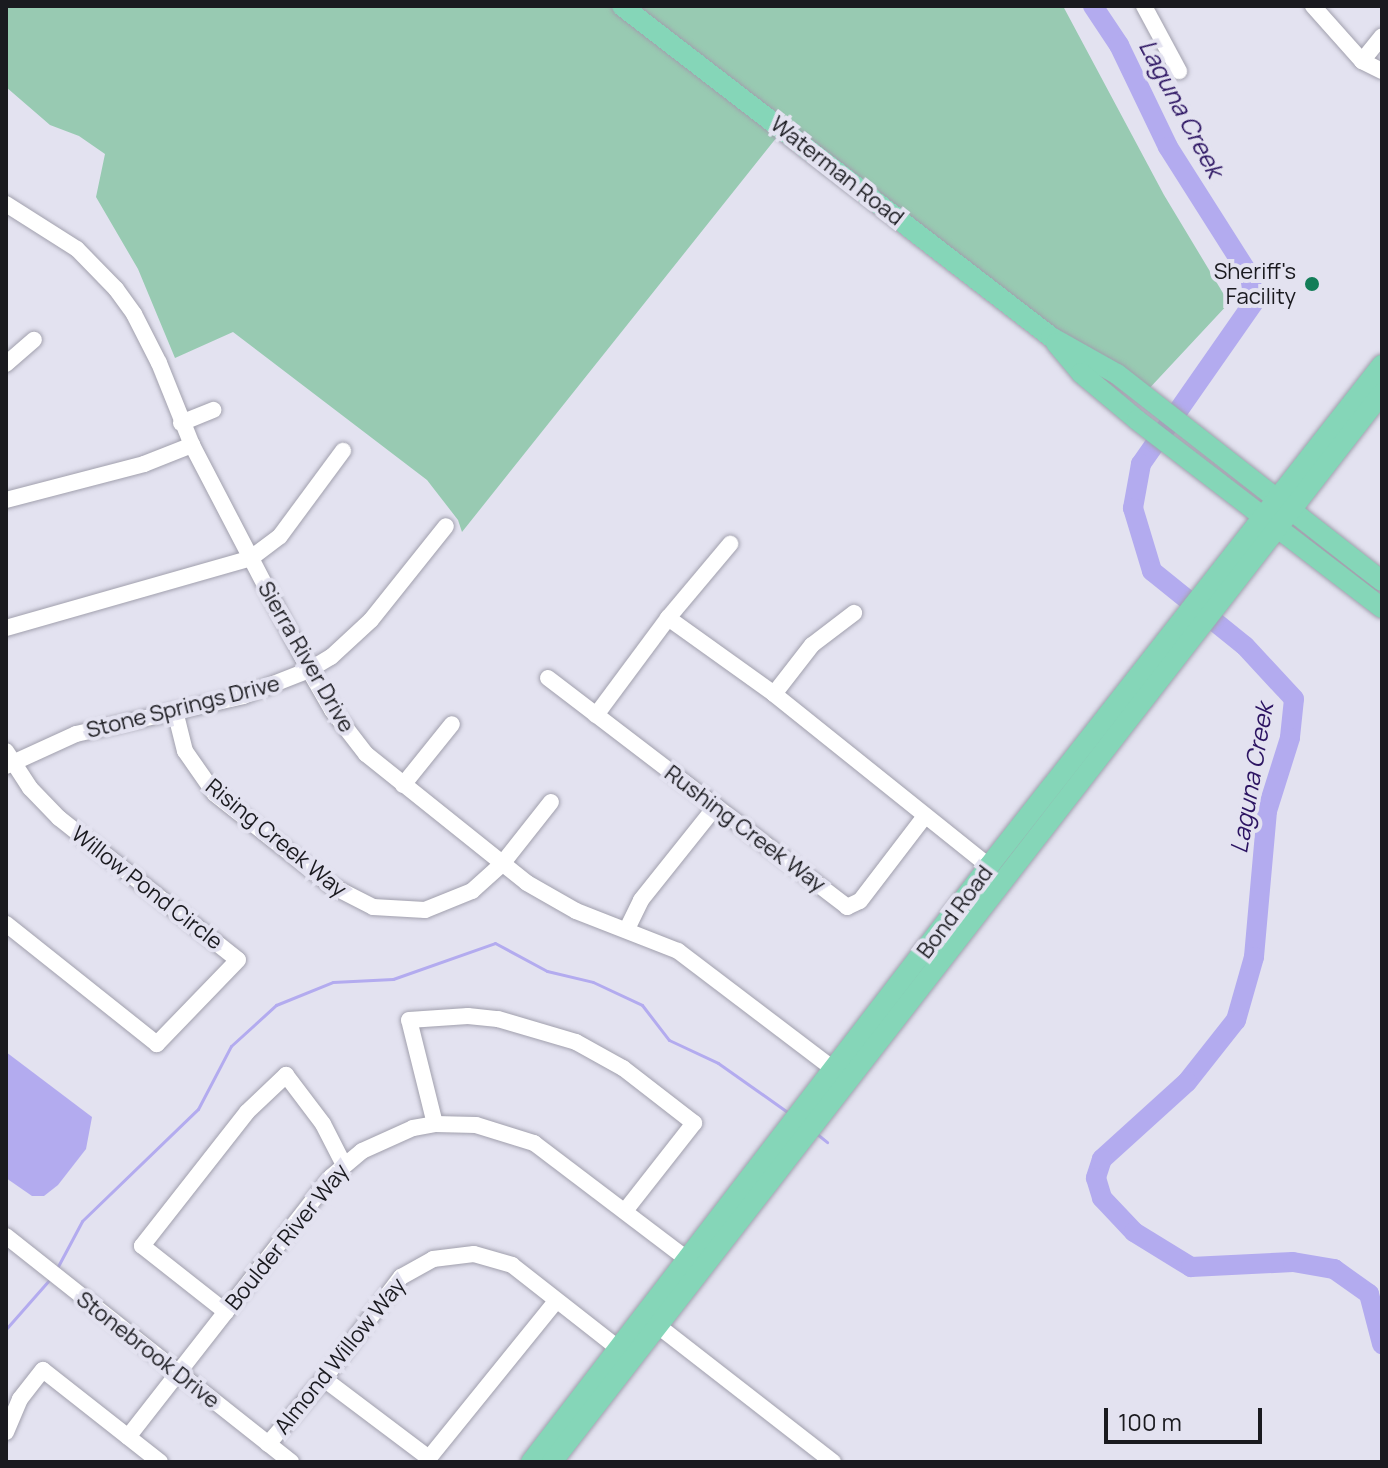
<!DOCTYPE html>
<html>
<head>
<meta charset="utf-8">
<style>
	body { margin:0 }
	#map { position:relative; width:1388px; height:1468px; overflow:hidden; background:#e3e2f0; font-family:Manrope,sans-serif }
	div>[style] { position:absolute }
	.green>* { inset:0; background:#98cab2 }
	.water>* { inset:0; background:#b3abef }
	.stream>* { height:3px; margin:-1.5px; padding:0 1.5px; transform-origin:1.5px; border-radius:1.5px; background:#b3abef }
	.river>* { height:20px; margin:-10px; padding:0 10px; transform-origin:10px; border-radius:10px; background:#b3abef }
	.roads { filter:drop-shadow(0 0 2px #a1a0ad) drop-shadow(0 0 2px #a1a0ad) }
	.minor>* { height:16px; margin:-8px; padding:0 8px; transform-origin:8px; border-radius:8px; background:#fff }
	.major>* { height:20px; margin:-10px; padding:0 10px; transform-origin:10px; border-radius:10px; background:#85d6b8 }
	.dots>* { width:22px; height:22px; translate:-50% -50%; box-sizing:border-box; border:4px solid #e3e2f0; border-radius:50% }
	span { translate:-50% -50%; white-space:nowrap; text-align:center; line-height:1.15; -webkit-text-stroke:8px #e3e2f0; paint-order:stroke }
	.street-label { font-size:22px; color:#1a1a1f }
	.poi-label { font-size:22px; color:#1a1a1f }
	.right { translate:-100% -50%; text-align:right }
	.water-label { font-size:24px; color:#2c1462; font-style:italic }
	.frame { position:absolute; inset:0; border:8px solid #1a1a1f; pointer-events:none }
	.scale { position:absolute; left:1104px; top:1408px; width:158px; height:36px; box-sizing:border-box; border:4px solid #1a1a1f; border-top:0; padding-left:10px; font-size:24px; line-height:28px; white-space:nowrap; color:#1a1a1f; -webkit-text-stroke:6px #e3e2f0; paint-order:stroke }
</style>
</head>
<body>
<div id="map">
	<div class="green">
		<div style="clip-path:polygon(6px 6px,1063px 6px,1164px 195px,1229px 303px,1145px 393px,777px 137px,462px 532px,458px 520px,427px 480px,233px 332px,175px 358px,138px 269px,96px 197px,105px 154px,79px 136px,50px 125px,6px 87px)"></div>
	</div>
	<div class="water">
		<div style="clip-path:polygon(6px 1052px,92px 1117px,86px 1149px,58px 1185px,44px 1196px,32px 1196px,6px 1178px)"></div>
	</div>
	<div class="stream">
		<div style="left:817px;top:1134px;width:13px;rotate:39deg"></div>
		<div style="left:56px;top:1270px;width:55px;rotate:-62deg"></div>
		<div style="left:82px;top:1221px;width:161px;rotate:-44deg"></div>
		<div style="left:198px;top:1109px;width:71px;rotate:-62.4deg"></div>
		<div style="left:231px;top:1046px;width:61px;rotate:-42.3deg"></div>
		<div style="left:276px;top:1005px;width:61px;rotate:-22deg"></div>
		<div style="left:333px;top:982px;width:60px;rotate:-2.9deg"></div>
		<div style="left:393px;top:979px;width:108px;rotate:-19.4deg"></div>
		<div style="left:495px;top:943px;width:59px;rotate:28.3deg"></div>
		<div style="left:547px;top:971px;width:47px;rotate:13.4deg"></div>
		<div style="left:593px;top:982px;width:54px;rotate:25.1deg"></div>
		<div style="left:642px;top:1005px;width:44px;rotate:52.4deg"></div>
		<div style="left:669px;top:1040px;width:54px;rotate:25.1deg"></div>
		<div style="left:718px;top:1063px;width:87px;rotate:35.2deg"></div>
		<div style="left:6px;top:1329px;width:65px;rotate:-48.7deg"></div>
	</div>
	<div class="river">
		<div style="left:1093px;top:6px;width:47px;rotate:56.3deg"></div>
		<div style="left:1119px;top:45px;width:113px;rotate:64.3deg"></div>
		<div style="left:1168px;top:147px;width:153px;rotate:57.6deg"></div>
		<div style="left:1250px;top:276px;width:26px;rotate:81deg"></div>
		<div style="left:1254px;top:302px;width:198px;rotate:124.9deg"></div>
		<div style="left:1141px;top:464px;width:45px;rotate:100.3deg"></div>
		<div style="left:1133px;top:508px;width:66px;rotate:73.2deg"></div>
		<div style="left:1152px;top:571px;width:119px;rotate:38.9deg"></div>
		<div style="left:1245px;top:646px;width:72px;rotate:47.2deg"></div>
		<div style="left:1294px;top:699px;width:39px;rotate:96deg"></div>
		<div style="left:1290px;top:738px;width:77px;rotate:107.5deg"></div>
		<div style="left:1267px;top:811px;width:147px;rotate:95.1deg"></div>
		<div style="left:1254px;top:957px;width:66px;rotate:105.9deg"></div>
		<div style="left:1236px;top:1020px;width:79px;rotate:128.3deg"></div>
		<div style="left:1187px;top:1082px;width:115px;rotate:137.8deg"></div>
		<div style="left:1102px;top:1159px;width:20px;rotate:108deg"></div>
		<div style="left:1096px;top:1178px;width:21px;rotate:73deg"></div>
		<div style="left:1102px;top:1198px;width:47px;rotate:46.7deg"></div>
		<div style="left:1134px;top:1232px;width:67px;rotate:31.6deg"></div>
		<div style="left:1191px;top:1267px;width:102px;rotate:-2.8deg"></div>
		<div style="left:1293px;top:1262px;width:42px;rotate:9.7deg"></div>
		<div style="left:1334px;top:1269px;width:43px;rotate:35.5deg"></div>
		<div style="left:1369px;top:1294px;width:52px;rotate:75.4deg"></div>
	</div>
	<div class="roads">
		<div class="minor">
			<div style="left:1144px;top:6px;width:74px;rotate:61.7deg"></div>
			<div style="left:1313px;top:6px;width:74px;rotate:48.3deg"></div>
			<div style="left:1362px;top:61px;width:22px;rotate:27deg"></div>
			<div style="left:1362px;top:61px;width:32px;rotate:-51deg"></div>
			<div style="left:6px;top:204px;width:84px;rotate:32.4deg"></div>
			<div style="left:77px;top:249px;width:56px;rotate:45.7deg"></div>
			<div style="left:116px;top:289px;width:31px;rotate:54deg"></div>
			<div style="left:134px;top:314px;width:55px;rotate:63deg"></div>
			<div style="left:159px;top:363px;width:88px;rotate:68.1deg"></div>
			<div style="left:192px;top:445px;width:254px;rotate:62.5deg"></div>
			<div style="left:309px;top:670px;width:46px;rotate:60.1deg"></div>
			<div style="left:332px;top:710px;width:56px;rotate:52.3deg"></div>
			<div style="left:366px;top:754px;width:206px;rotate:38.7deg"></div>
			<div style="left:527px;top:883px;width:56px;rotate:29.7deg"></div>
			<div style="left:576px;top:911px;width:110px;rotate:21.4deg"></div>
			<div style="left:678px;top:951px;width:203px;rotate:37.2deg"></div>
			<div style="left:6px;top:364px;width:37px;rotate:-41deg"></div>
			<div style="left:181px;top:423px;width:35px;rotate:-22deg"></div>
			<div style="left:6px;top:500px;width:143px;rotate:-14.6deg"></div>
			<div style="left:144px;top:464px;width:52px;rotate:-21.6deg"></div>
			<div style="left:668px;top:618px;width:130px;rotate:35.6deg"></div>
			<div style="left:774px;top:694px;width:275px;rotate:38.7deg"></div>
			<div style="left:6px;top:628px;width:255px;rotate:-15.9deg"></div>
			<div style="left:251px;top:558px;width:36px;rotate:-37deg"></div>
			<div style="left:280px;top:536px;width:106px;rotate:-53.5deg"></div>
			<div style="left:548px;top:678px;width:377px;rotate:37.4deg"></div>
			<div style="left:847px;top:907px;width:14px;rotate:-25deg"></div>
			<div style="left:860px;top:901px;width:107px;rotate:-52.6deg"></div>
			<div style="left:774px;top:694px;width:62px;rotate:-52.2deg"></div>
			<div style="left:812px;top:645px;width:53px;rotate:-37.3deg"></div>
			<div style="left:175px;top:711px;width:41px;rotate:76deg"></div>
			<div style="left:185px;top:751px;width:52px;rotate:55.1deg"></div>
			<div style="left:215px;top:794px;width:149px;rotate:38.2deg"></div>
			<div style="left:332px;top:886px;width:46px;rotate:27.1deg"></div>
			<div style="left:373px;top:907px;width:52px;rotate:3.3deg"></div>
			<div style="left:425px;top:910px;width:51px;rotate:-22deg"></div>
			<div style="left:472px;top:891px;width:40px;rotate:-42deg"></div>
			<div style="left:502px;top:864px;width:79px;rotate:-51.7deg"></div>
			<div style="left:596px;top:715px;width:121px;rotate:-53.4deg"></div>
			<div style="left:668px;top:618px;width:97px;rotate:-50deg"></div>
			<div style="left:6px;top:751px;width:44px;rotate:57deg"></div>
			<div style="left:30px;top:788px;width:42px;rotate:46deg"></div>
			<div style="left:59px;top:818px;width:228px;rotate:38.4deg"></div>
			<div style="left:238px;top:960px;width:117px;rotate:134deg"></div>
			<div style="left:157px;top:1044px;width:193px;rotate:-141.5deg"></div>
			<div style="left:6px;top:766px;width:77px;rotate:-24.6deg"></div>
			<div style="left:76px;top:734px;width:171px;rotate:-12.8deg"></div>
			<div style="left:243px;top:696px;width:71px;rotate:-21.5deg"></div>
			<div style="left:309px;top:670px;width:26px;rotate:-31deg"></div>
			<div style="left:331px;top:657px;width:54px;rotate:-42.8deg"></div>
			<div style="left:371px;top:620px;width:120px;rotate:-51.4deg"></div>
			<div style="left:403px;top:785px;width:78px;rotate:-51.2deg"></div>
			<div style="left:627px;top:929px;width:32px;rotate:-64deg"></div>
			<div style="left:641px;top:900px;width:120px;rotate:-51.4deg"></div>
			<div style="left:435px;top:1124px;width:107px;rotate:-104deg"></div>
			<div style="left:409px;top:1020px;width:59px;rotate:-3.9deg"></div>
			<div style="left:468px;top:1016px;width:30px;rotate:6deg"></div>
			<div style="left:498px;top:1019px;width:81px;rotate:16.4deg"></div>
			<div style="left:576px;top:1042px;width:54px;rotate:29deg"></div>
			<div style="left:623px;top:1068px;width:90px;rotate:37.8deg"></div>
			<div style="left:694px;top:1123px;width:112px;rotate:128.1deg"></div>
			<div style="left:6px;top:1236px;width:364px;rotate:38.4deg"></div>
			<div style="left:226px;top:1312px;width:107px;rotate:-141.8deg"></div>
			<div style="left:142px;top:1246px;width:170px;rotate:-51.9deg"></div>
			<div style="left:247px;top:1112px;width:54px;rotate:-43.5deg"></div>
			<div style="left:286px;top:1075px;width:61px;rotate:52.9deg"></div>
			<div style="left:323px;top:1124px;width:46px;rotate:62.9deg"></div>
			<div style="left:657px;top:1325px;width:223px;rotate:37.9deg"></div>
			<div style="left:324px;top:1379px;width:131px;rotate:37deg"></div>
			<div style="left:429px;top:1458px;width:202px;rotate:-51deg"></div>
			<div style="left:6px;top:1432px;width:36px;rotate:-67deg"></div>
			<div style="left:20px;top:1399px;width:37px;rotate:-52deg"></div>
			<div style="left:43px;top:1370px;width:149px;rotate:38.2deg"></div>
			<div style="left:128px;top:1437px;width:330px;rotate:-52deg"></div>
			<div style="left:331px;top:1177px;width:40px;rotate:-40deg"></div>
			<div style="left:362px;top:1151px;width:56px;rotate:-24.3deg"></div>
			<div style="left:413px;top:1128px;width:22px;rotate:-10deg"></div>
			<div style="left:435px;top:1124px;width:41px;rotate:1.4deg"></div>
			<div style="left:476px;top:1125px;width:61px;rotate:17.2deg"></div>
			<div style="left:534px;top:1143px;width:193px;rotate:37.2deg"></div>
			<div style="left:268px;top:1444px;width:86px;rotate:-49.3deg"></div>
			<div style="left:324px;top:1379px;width:128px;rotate:-53deg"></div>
			<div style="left:401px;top:1277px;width:37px;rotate:-29deg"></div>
			<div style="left:433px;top:1259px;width:41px;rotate:-7deg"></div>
			<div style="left:474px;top:1254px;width:40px;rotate:16deg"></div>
			<div style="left:512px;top:1265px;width:136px;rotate:38.1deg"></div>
		</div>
		<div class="major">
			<div style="left:622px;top:6px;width:542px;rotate:37.65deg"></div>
			<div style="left:1051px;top:337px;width:76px;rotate:29.3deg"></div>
			<div style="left:1117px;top:374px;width:336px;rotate:38deg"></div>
			<div style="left:1056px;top:343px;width:39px;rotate:50deg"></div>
			<div style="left:1081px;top:373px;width:73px;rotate:40deg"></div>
			<div style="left:1137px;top:420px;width:309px;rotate:37.5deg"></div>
			<div style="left:531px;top:1462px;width:752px;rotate:-52.46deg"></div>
			<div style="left:989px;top:866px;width:637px;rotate:-51.89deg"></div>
			<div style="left:552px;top:1462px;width:1353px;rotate:-52.17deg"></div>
		</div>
	</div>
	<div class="dots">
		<div style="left:1312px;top:284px;background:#137d58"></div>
	</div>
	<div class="street-label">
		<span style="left:837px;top:171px;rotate:38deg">Waterman Road</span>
		<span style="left:306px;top:657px;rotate:60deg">Sierra River Drive</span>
		<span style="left:183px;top:707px;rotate:-14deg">Stone Springs Drive</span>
		<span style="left:745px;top:829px;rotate:37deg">Rushing Creek Way</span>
		<span style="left:276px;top:838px;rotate:39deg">Rising Creek Way</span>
		<span style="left:147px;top:888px;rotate:38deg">Willow Pond Circle</span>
		<span style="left:955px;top:912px;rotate:-53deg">Bond Road</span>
		<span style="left:287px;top:1237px;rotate:-51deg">Boulder River Way</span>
		<span style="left:148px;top:1350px;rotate:38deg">Stonebrook Drive</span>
		<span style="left:340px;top:1356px;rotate:-51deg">Almond Willow Way</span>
	</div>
	<div class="poi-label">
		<span class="right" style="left:1296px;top:284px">Sheriff's<br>Facility</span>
	</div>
	<div class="water-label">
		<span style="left:1182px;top:108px;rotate:62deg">Laguna Creek</span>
		<span style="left:1251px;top:778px;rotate:-80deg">Laguna Creek</span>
	</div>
	<div class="frame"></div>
	<div class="scale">100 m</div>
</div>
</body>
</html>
